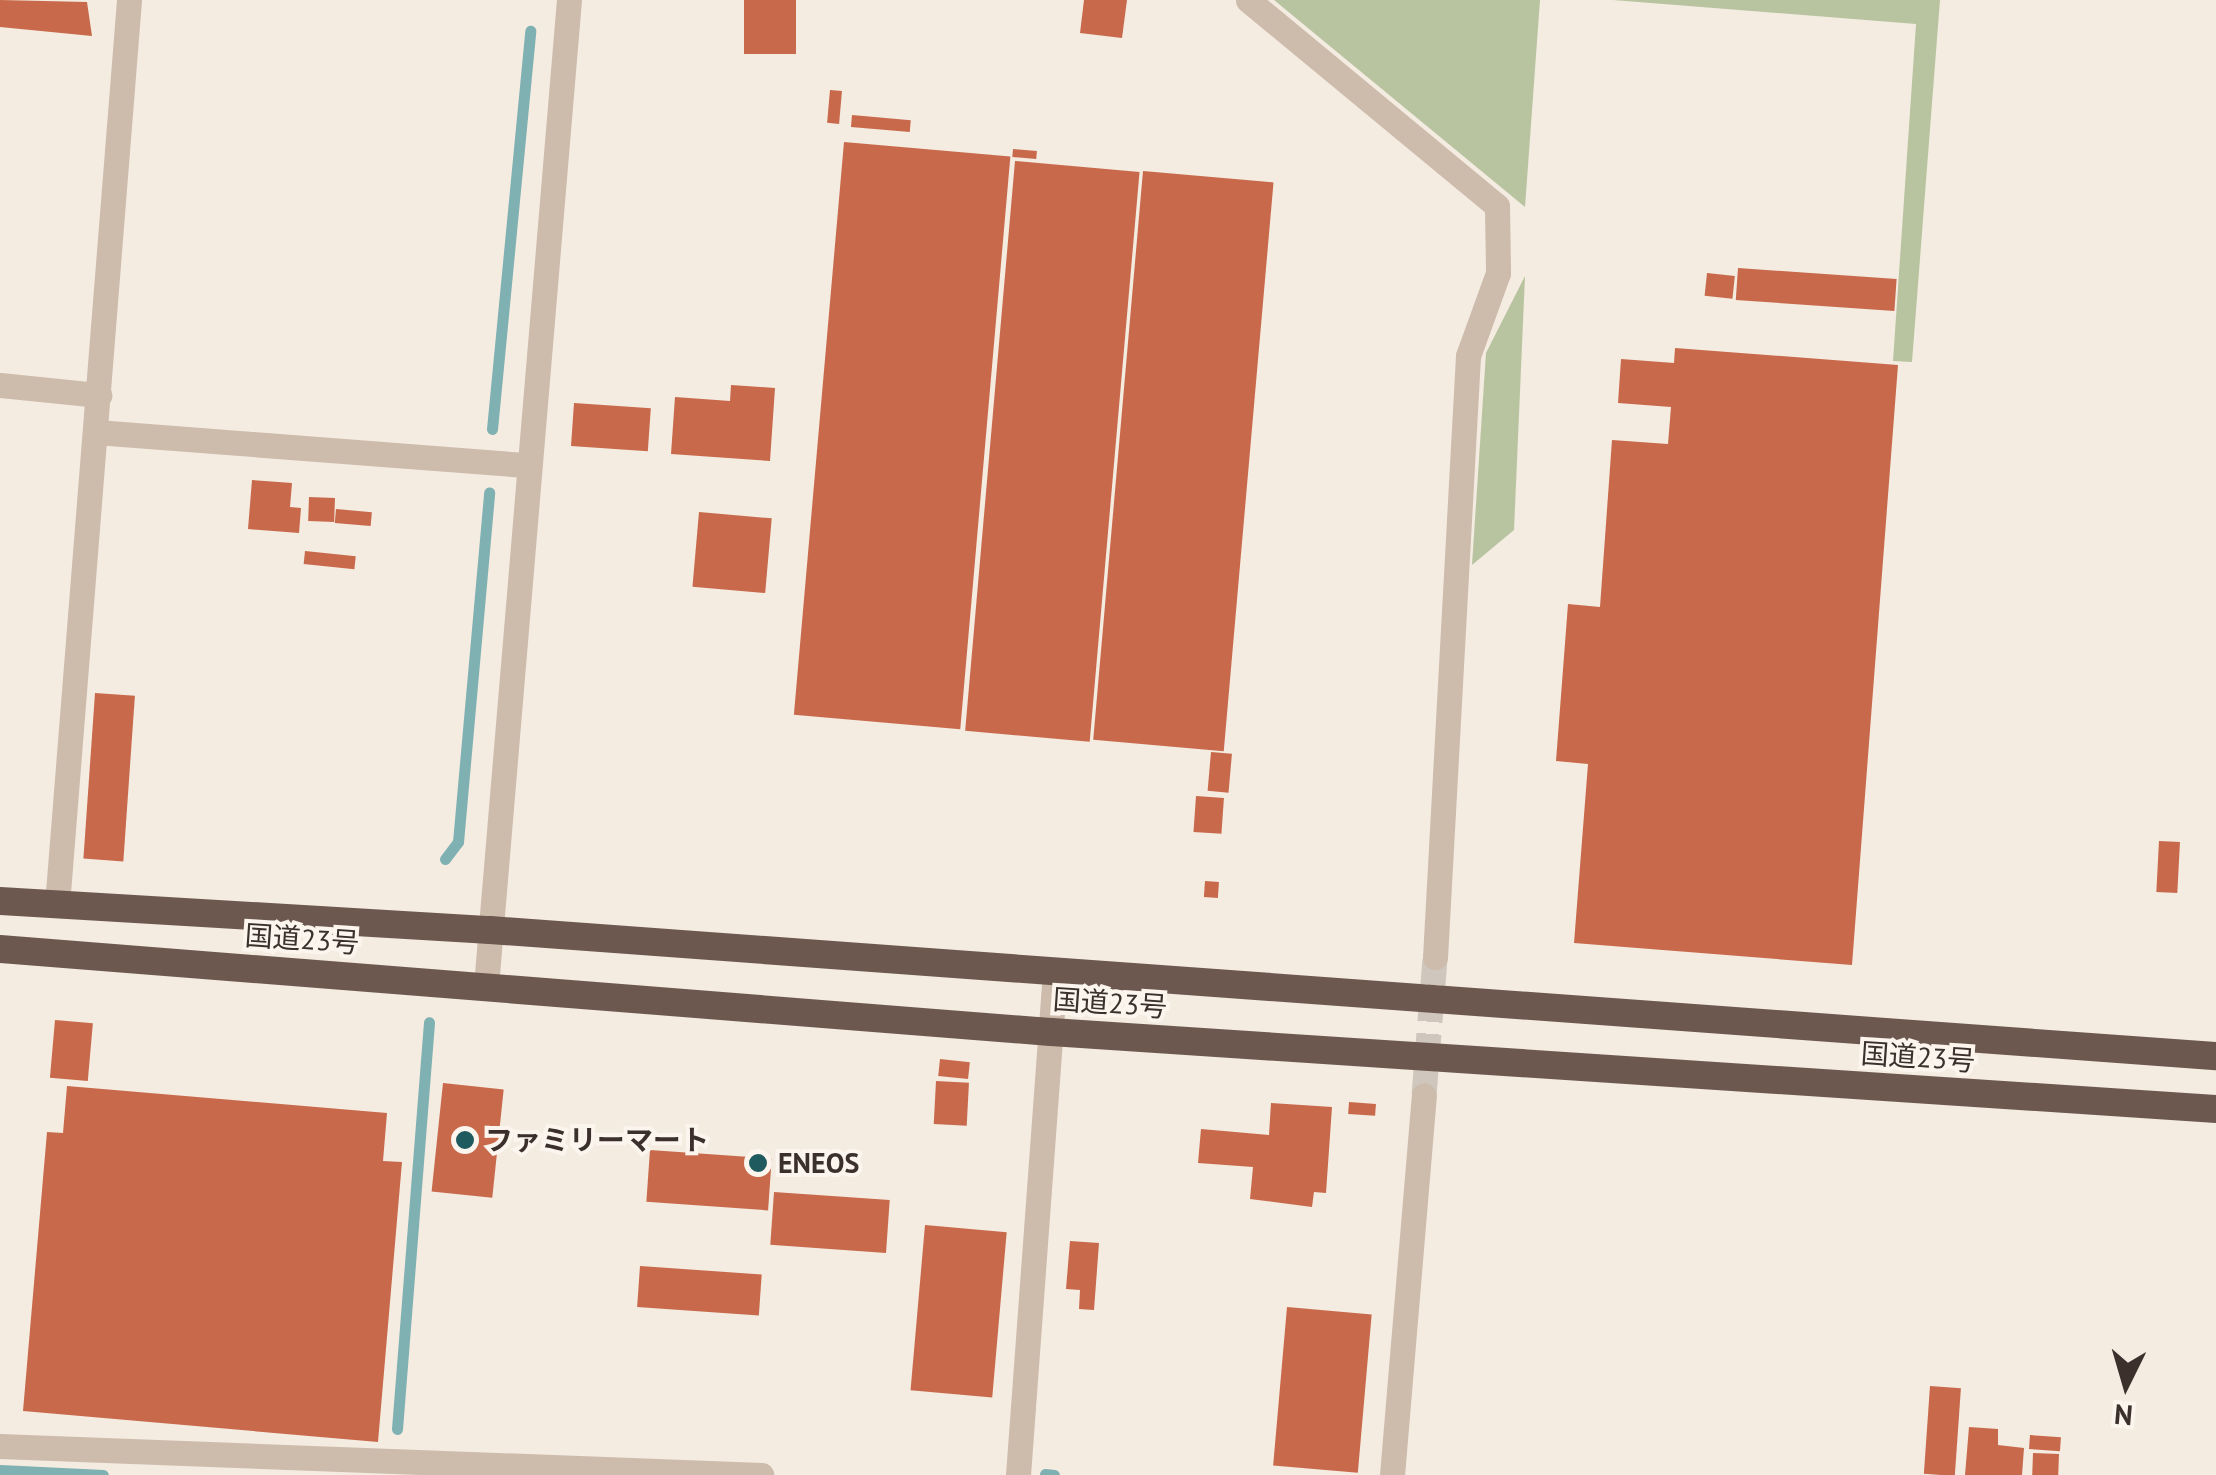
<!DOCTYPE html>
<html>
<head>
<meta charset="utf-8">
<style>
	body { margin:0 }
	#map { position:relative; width:2216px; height:1475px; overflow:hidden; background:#f4ebe1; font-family:"PT Sans","Noto Sans JP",sans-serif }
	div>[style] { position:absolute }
	.green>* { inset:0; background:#b8c4a0 }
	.stream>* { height:11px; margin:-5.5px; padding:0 5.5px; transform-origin:5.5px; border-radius:5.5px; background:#7fb0b2 }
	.building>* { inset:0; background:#c8694b; transform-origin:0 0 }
	.minor-tunnel>* { height:25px; margin-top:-12.5px; transform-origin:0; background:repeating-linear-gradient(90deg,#cfc6bd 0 25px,transparent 0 37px) }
	.minor>* { height:25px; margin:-12.5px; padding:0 12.5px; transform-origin:12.5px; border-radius:12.5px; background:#cdbbac }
	.tertiary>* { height:25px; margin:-12.5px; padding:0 12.5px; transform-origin:12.5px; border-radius:12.5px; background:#cdbbac }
	.trunk>* { height:28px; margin:-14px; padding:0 14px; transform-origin:14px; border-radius:14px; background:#6c584f }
	.dots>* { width:28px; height:28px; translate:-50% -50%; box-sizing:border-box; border:5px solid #fbf5ee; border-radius:50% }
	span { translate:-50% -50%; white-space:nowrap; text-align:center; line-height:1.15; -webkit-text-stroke:8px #fbf5ee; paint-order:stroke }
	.street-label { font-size:28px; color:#3b302b }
	.poi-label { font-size:28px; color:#3b302b; font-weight:700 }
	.left { translate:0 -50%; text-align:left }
	.north { position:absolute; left:2076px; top:1335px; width:100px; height:100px; -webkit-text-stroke:8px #fbf5ee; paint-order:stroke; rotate:185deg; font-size:28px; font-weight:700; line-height:40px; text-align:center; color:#3b302b }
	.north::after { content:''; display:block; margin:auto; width:35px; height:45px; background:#3b302b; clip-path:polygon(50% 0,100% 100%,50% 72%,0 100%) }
</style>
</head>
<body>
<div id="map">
	<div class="green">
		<div style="clip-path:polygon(1274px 0,1540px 0,1525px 207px)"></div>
		<div style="clip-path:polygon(1613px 0,1940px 0,1912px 362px,1893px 361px,1916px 24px)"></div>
		<div style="clip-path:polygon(1525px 276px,1514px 530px,1472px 565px,1486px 353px)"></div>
	</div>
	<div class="stream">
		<div style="left:492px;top:429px;width:400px;rotate:-84.5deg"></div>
		<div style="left:445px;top:859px;width:21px;rotate:-53deg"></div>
		<div style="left:458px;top:842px;width:351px;rotate:-84.9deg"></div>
		<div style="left:397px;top:1429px;width:408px;rotate:-85.5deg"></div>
		<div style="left:0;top:1470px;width:103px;rotate:2.8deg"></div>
		<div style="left:1045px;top:1474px;width:9px;rotate:6deg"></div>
	</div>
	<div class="building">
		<div style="clip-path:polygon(0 0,87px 2px,92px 36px,0 27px)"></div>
		<div style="left:744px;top:0;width:52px;height:54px"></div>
		<div style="clip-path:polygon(1084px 0,1127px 0,1122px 38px,1080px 33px)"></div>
		<div style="left:830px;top:90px;width:12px;height:33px;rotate:5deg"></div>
		<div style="left:852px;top:115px;width:59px;height:12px;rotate:5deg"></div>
		<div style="left:844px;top:142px;width:167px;height:575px;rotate:5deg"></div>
		<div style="left:1013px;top:149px;width:24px;height:8px;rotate:5deg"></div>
		<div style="left:1015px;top:161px;width:125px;height:572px;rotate:5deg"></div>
		<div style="left:1143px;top:171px;width:131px;height:571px;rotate:5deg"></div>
		<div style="left:1738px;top:268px;width:159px;height:32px;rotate:4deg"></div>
		<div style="left:1707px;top:273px;width:28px;height:23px;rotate:6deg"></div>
		<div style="clip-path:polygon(1675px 348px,1898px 365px,1852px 965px,1574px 943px,1588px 764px,1556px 761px,1568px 604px,1600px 607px,1612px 440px,1668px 444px,1671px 407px,1618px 403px,1621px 359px,1674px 363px)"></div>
		<div style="clip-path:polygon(731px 385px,775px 388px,770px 461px,671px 454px,675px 397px,730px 401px)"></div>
		<div style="left:574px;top:403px;width:77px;height:43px;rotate:4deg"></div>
		<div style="clip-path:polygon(252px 480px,292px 483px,290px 507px,301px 508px,299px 533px,248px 529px)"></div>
		<div style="left:309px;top:497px;width:26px;height:24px;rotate:2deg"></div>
		<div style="left:336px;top:509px;width:36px;height:14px;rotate:5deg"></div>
		<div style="left:699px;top:512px;width:73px;height:75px;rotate:5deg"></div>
		<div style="left:305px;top:551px;width:51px;height:13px;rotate:6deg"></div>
		<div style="left:95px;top:693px;width:40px;height:166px;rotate:4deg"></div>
		<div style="left:1211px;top:752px;width:21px;height:39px;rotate:5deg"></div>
		<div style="left:1196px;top:796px;width:28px;height:36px;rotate:4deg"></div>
		<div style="left:2159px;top:841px;width:21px;height:51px;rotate:3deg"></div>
		<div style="left:1205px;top:881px;width:14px;height:16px;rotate:4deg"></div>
		<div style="left:55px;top:1020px;width:38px;height:58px;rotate:5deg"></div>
		<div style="left:940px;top:1059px;width:30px;height:17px;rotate:6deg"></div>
		<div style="left:936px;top:1081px;width:33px;height:43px;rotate:3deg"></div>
		<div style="left:443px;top:1083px;width:61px;height:109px;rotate:6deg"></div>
		<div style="clip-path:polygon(67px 1086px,387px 1113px,383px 1161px,402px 1162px,378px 1442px,23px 1411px,47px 1132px,63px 1133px)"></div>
		<div style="left:1349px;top:1102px;width:27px;height:12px;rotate:4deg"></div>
		<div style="clip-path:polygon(1271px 1103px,1332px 1107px,1326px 1193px,1314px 1192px,1312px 1207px,1250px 1199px,1253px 1167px,1198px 1163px,1201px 1129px,1269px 1135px)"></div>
		<div style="left:650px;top:1150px;width:122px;height:52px;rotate:4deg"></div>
		<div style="left:774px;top:1192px;width:116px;height:53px;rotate:4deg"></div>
		<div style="left:925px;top:1225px;width:82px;height:166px;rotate:5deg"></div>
		<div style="clip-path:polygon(1070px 1241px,1099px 1243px,1094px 1310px,1079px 1309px,1080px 1290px,1066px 1289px)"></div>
		<div style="left:640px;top:1266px;width:122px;height:41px;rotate:4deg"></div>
		<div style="left:1287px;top:1307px;width:85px;height:159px;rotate:5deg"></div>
		<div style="left:1930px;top:1386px;width:31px;height:88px;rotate:4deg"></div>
		<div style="clip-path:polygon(1969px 1427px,1998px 1429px,1998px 1445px,2024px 1448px,2022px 1475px,1965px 1475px)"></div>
		<div style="left:2030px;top:1435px;width:31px;height:14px;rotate:4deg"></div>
		<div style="left:2033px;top:1453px;width:26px;height:22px;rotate:2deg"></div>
	</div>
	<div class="minor-tunnel">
		<div style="left:1424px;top:1095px;width:138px;rotate:-85.4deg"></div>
	</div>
	<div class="minor">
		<div style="left:1248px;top:0;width:323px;rotate:39.6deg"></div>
		<div style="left:1497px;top:206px;width:67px;rotate:89.1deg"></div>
		<div style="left:1498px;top:273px;width:88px;rotate:109.9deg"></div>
		<div style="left:1468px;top:356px;width:602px;rotate:93.14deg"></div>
		<div style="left:0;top:385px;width:100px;rotate:5.8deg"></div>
		<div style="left:96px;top:432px;width:431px;rotate:4.4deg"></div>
		<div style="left:57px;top:905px;width:908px;rotate:-85.45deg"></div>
		<div style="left:0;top:1446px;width:762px;rotate:2.18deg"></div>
		<div style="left:1392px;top:1475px;width:381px;rotate:-85.2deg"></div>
	</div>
	<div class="tertiary">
		<div style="left:486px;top:986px;width:989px;rotate:-85.19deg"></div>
		<div style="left:1018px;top:1475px;width:505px;rotate:-85.8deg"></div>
	</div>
	<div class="trunk">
		<div style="left:0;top:901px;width:491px;rotate:3.4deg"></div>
		<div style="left:490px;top:930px;width:1731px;rotate:4.18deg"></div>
		<div style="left:0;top:949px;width:1054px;rotate:4.52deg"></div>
		<div style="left:1051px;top:1032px;width:1168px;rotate:3.78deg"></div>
	</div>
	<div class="dots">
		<div style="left:465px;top:1140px;background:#1f5a5e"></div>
		<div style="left:758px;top:1163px;background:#1f5a5e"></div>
	</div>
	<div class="street-label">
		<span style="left:302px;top:939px;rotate:4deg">国道23号</span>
		<span style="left:1110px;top:1003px;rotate:4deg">国道23号</span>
		<span style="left:1918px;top:1057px;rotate:4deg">国道23号</span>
	</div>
	<div class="poi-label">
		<span class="left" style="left:485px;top:1140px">ファミリーマート</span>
		<span class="left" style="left:778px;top:1163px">ENEOS</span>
	</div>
	<div class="north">N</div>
</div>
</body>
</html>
